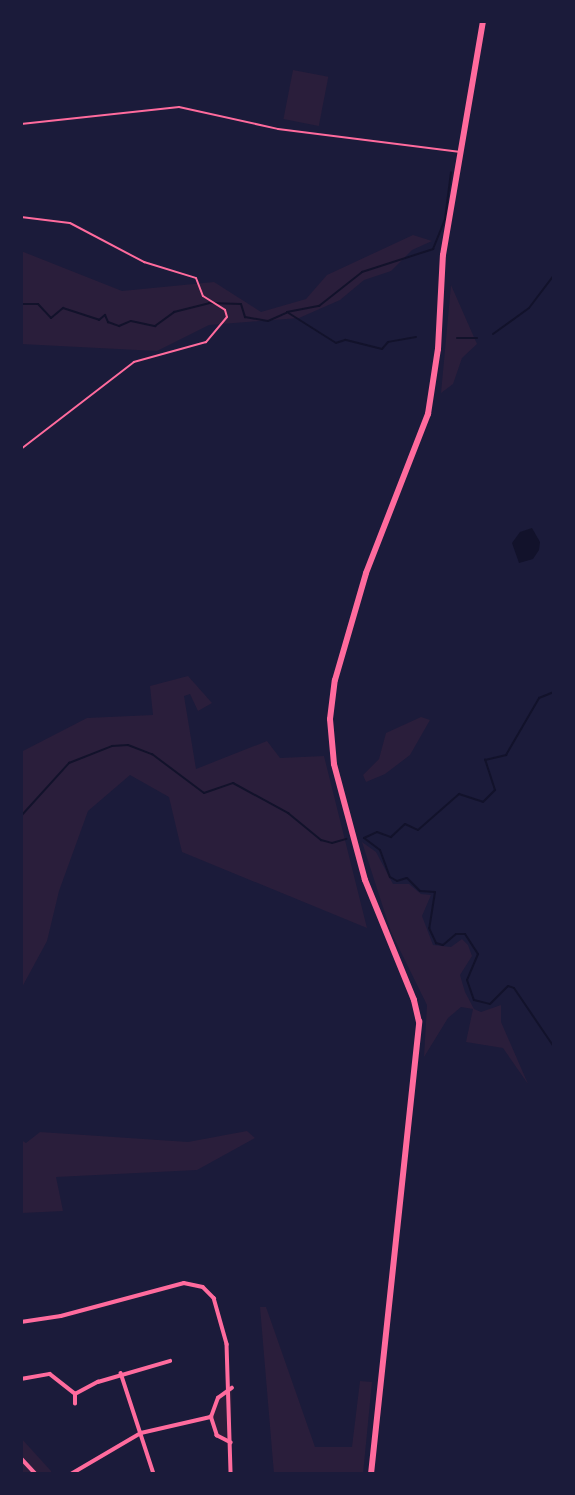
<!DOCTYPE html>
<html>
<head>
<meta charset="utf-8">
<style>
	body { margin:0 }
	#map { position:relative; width:575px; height:1495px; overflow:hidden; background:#1b1b3a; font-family:Commissioner,sans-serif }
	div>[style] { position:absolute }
	.green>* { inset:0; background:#2a1e3b; transform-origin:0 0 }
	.water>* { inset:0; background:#12122b }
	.stream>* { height:2px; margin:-1px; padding:0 1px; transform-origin:1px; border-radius:1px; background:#12122b }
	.path>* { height:2px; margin:-1px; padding:0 1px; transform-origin:1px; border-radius:1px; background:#ff6b9d }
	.service>* { height:2px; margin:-1px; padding:0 1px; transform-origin:1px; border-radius:1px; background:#ff6b9d }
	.minor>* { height:3.5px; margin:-1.75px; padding:0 1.75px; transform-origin:1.75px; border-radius:1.75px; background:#ff6b9d }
	.trunk>* { height:6px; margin:-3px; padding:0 3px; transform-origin:3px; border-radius:3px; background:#ff6b9d }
	span { translate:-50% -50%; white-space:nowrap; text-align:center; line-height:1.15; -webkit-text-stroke:7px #1b1b3a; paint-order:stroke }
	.frame { position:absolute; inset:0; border:23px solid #1b1b3a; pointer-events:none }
</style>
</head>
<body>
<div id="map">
	<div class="green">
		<div style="left:293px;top:70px;width:36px;height:50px;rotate:11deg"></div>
		<div style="clip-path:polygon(413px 235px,432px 241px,412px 250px,391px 271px,364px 280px,340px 300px,299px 318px,209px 325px,157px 351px,21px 344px,21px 251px,122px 291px,214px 282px,261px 312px,306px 299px,327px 275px)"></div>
		<div style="clip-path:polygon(451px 285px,477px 344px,462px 358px,453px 384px,441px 393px)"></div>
		<div style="clip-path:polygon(188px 676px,212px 703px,198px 711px,190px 694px,184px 696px,196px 769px,267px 741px,280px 758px,324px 756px,367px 928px,182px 852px,169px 797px,130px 775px,88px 811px,59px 891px,47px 941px,21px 989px,21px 752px,87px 718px,153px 715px,150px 686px)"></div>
		<div style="clip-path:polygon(421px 717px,430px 720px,410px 755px,385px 774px,366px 782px,363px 775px,379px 759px,386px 733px)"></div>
		<div style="clip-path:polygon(362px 842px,376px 852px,393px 884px,409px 884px,421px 894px,431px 895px,422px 916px,433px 945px,451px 947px,462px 939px,468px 945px,472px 956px,460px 975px,465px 992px,474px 1009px,481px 1012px,501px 1005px,501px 1022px,528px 1084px,503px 1048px,466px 1042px,473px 1009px,461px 1007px,448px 1018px,424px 1057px,427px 1005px,391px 932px)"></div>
		<div style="clip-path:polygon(247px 1131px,255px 1138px,197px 1170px,56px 1177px,63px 1211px,21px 1213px,21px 1140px,26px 1143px,40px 1132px,188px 1142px)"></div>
		<div style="clip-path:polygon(260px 1307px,266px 1307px,315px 1447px,352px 1447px,360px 1381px,372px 1382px,363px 1474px,274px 1474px)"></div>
		<div style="clip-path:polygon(232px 1388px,231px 1443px,225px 1443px,213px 1427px,212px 1410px,218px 1398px)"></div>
		<div style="clip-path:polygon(21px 1438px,51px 1471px,52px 1474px,21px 1474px)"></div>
	</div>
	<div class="water">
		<div style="clip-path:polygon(532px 528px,540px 542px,539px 550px,533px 559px,519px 563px,512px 543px,520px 532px)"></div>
	</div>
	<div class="stream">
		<div style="left:21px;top:304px;width:17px"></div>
		<div style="left:38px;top:304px;width:19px;rotate:47deg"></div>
		<div style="left:51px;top:318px;width:16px;rotate:-40deg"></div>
		<div style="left:63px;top:308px;width:38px;rotate:18deg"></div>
		<div style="left:99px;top:320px;width:8px;rotate:-40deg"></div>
		<div style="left:105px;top:315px;width:8px;rotate:67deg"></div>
		<div style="left:108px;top:322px;width:12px;rotate:20deg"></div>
		<div style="left:119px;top:326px;width:13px;rotate:-23deg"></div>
		<div style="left:131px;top:321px;width:25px;rotate:12deg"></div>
		<div style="left:155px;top:326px;width:24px;rotate:-36deg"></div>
		<div style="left:174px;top:312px;width:36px;rotate:-14deg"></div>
		<div style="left:209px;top:303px;width:32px;rotate:2deg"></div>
		<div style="left:241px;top:304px;width:14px;rotate:73deg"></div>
		<div style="left:245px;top:317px;width:23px;rotate:10deg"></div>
		<div style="left:268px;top:321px;width:20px;rotate:-24deg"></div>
		<div style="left:493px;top:334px;width:44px;rotate:-35.8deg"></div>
		<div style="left:529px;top:308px;width:41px;rotate:-52.9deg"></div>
		<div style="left:416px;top:337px;width:28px;rotate:170deg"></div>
		<div style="left:388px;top:342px;width:9px;rotate:131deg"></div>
		<div style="left:382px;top:349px;width:38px;rotate:-166deg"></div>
		<div style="left:345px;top:340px;width:9px;rotate:162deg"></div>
		<div style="left:336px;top:343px;width:58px;rotate:-147.7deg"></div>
		<div style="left:287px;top:312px;width:33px;rotate:-11deg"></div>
		<div style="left:319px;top:306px;width:55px;rotate:-38.3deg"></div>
		<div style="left:362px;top:272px;width:75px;rotate:-17.9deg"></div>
		<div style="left:433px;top:249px;width:32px;rotate:-68deg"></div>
		<div style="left:445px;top:219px;width:47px;rotate:-82.7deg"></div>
		<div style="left:457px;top:338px;width:20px"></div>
		<div style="left:21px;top:816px;width:72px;rotate:-47.8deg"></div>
		<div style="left:69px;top:763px;width:46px;rotate:-21.6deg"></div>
		<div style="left:112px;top:746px;width:16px;rotate:-4deg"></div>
		<div style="left:128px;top:745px;width:26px;rotate:21deg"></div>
		<div style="left:152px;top:754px;width:65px;rotate:36.9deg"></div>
		<div style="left:204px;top:793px;width:31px;rotate:-19deg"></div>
		<div style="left:233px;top:783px;width:63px;rotate:28.6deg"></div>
		<div style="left:288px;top:813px;width:43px;rotate:39.3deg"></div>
		<div style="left:321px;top:840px;width:11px;rotate:15deg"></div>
		<div style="left:332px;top:843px;width:15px;rotate:-16deg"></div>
		<div style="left:364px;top:838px;width:20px;rotate:37deg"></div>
		<div style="left:380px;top:850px;width:29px;rotate:70deg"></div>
		<div style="left:390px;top:877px;width:8px;rotate:30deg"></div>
		<div style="left:397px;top:881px;width:10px;rotate:-17deg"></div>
		<div style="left:407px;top:878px;width:18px;rotate:45deg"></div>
		<div style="left:420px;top:891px;width:15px;rotate:4deg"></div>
		<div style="left:435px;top:892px;width:36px;rotate:99deg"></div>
		<div style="left:429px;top:928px;width:17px;rotate:65deg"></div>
		<div style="left:436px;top:943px;width:7px;rotate:16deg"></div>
		<div style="left:443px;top:945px;width:17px;rotate:-40deg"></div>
		<div style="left:456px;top:934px;width:9px"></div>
		<div style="left:465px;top:934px;width:24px;rotate:57deg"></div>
		<div style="left:478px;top:954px;width:28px;rotate:113deg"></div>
		<div style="left:467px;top:980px;width:21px;rotate:71deg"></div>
		<div style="left:474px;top:1000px;width:16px;rotate:14deg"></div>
		<div style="left:490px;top:1004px;width:25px;rotate:-45deg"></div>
		<div style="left:508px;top:986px;width:6px;rotate:18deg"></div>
		<div style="left:514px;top:988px;width:71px;rotate:55.9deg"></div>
		<div style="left:364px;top:838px;width:14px;rotate:-25deg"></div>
		<div style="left:377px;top:832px;width:15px;rotate:20deg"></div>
		<div style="left:391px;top:837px;width:19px;rotate:-43deg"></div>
		<div style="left:405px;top:824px;width:14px;rotate:25deg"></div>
		<div style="left:418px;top:830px;width:55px;rotate:-41.3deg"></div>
		<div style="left:459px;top:794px;width:25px;rotate:18deg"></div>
		<div style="left:483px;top:802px;width:17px;rotate:-45deg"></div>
		<div style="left:495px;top:790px;width:32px;rotate:-108deg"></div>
		<div style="left:485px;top:760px;width:22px;rotate:-13deg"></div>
		<div style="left:506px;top:755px;width:66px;rotate:-59.9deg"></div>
		<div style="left:539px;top:698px;width:16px;rotate:-22deg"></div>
	</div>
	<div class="path">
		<div style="left:21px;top:217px;width:49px;rotate:7deg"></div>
		<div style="left:70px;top:223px;width:84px;rotate:27.8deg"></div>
		<div style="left:144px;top:262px;width:54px;rotate:17.1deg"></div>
		<div style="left:196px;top:278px;width:19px;rotate:69deg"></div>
		<div style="left:203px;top:296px;width:26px;rotate:32deg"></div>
		<div style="left:225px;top:310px;width:7px;rotate:74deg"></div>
		<div style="left:227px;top:317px;width:33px;rotate:130deg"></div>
		<div style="left:206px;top:342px;width:75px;rotate:164.5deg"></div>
		<div style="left:134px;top:362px;width:143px;rotate:142.4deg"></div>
	</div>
	<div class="service">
		<div style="left:21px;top:124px;width:159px;rotate:-6.1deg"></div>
		<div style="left:179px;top:107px;width:101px;rotate:12.5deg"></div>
		<div style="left:278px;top:129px;width:182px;rotate:7.2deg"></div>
	</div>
	<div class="minor">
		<div style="left:21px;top:1322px;width:40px;rotate:-8.5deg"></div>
		<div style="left:61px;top:1316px;width:127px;rotate:-15deg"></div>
		<div style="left:184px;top:1283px;width:19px;rotate:12deg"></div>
		<div style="left:203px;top:1287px;width:16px;rotate:45deg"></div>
		<div style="left:214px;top:1298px;width:48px;rotate:74.2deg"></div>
		<div style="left:227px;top:1344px;width:130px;rotate:88.2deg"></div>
		<div style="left:121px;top:1373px;width:106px;rotate:71.9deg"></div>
		<div style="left:21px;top:1379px;width:29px;rotate:-10deg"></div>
		<div style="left:50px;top:1374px;width:31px;rotate:38deg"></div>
		<div style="left:75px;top:1404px;width:10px;rotate:-90deg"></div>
		<div style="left:75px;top:1394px;width:26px;rotate:-28deg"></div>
		<div style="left:98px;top:1382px;width:75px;rotate:-16.3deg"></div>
		<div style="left:231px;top:1443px;width:16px;rotate:-153deg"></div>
		<div style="left:217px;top:1436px;width:20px;rotate:-108deg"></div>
		<div style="left:211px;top:1417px;width:20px;rotate:-70deg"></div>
		<div style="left:218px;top:1398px;width:17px;rotate:-36deg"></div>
		<div style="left:21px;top:1458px;width:22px;rotate:47deg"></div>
		<div style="left:71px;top:1474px;width:81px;rotate:-30.4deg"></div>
		<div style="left:141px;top:1433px;width:72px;rotate:-12.9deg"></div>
	</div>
	<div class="trunk">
		<div style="left:371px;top:1474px;width:455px;rotate:-83.9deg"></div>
		<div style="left:419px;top:1022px;width:23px;rotate:-103deg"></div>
		<div style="left:414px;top:1000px;width:130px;rotate:-112.2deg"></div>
		<div style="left:365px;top:880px;width:120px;rotate:-105deg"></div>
		<div style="left:334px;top:764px;width:45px;rotate:-95.1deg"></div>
		<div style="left:330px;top:719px;width:39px;rotate:-83deg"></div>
		<div style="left:335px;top:680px;width:111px;rotate:-73.8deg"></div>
		<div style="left:366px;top:573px;width:171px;rotate:-68.7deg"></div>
		<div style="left:428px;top:414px;width:66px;rotate:-81.3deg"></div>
		<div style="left:438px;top:349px;width:94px;rotate:-87deg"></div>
		<div style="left:443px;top:255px;width:237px;rotate:-80.3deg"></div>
	</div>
	<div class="frame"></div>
</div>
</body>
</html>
